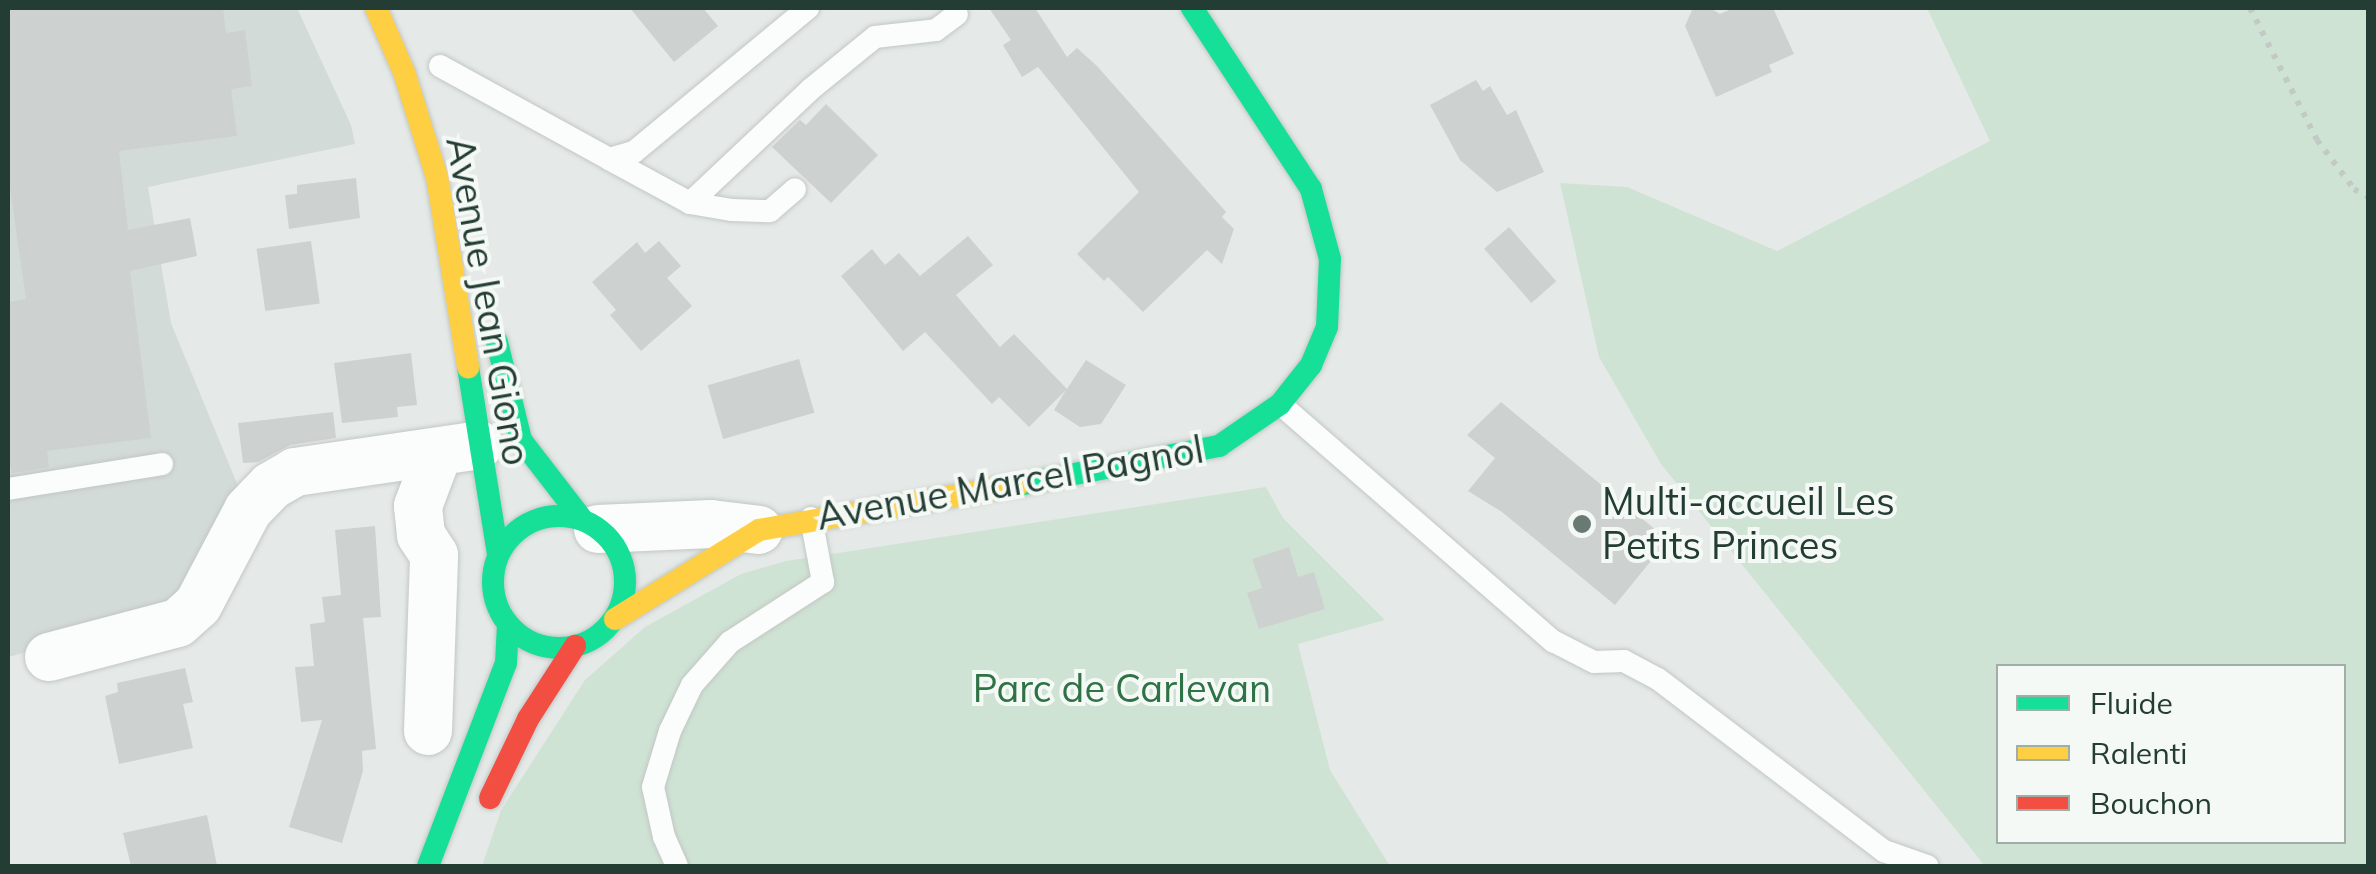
<!DOCTYPE html>
<html>
<head>
<meta charset="utf-8">
<style>
	body { margin:0 }
	#map { position:relative; width:2376px; height:874px; overflow:hidden; background:#e5eae8; font-family:Mulish,sans-serif }
	div>[style] { position:absolute }
	.built>* { inset:0; background:#d3dbd8 }
	.green>* { inset:0; background:#cfe3d4 }
	.building>* { inset:0; background:#cdd1cf; transform-origin:0 0 }
	.path>* { height:6px; margin-top:-3px; transform-origin:0; background:repeating-linear-gradient(90deg,#c2cac6 0 5px,transparent 0 13px) }
	.roads { filter:drop-shadow(0 0 2px #c2c7c5) drop-shadow(0 0 2px #c2c7c5) }
	.lane>* { height:22px; margin:-11px; padding:0 11px; transform-origin:11px; border-radius:11px; background:#fbfcfc }
	.street>* { height:48px; margin:-24px; padding:0 24px; transform-origin:24px; border-radius:24px; background:#fbfcfc }
	.fast>* { height:22px; margin:-11px; padding:0 11px; transform-origin:11px; border-radius:11px; background:#16e098 }
	.fast>.ring { margin:-11px; padding:0; box-sizing:content-box; background:none; border:22px solid #16e098; border-radius:50% }
	.slow>* { height:22px; margin:-11px; padding:0 11px; transform-origin:11px; border-radius:11px; background:#ffcf43 }
	.jam>* { height:22px; margin:-11px; padding:0 11px; transform-origin:11px; border-radius:11px; background:#f24e42 }
	.dots>* { width:28px; height:28px; translate:-50% -50%; box-sizing:border-box; border:5px solid #f4f9f6; border-radius:50% }
	span { translate:-50% -50%; white-space:nowrap; text-align:center; line-height:1.15; -webkit-text-stroke:8px #f4f9f6; paint-order:stroke }
	.street-label { font-size:38px; color:#243d34 }
	.poi-label { font-size:38px; color:#243d34 }
	.left { translate:0 -50%; text-align:left }
	.park-label { font-size:38px; color:#2f7245 }
	.frame { position:absolute; inset:0; border:10px solid #243d34; pointer-events:none }
	.legend { position:absolute; left:1996px; top:664px; width:350px; height:180px; box-sizing:border-box; background:#f4f9f6; border:2px solid #a1aea8; margin:0; padding:12px 18px; list-style:none; font-size:30px; color:#243d34 }
	.legend li { display:flex; align-items:center; gap:20px; height:50px }
	.legend b { width:50px; border:2px solid #a1aea8 }
</style>
</head>
<body>
<div id="map">
	<div class="built">
		<div style="clip-path:polygon(8px 8px,297px 8px,351px 125px,355px 144px,148px 187px,171px 323px,243px 498px,174px 613px,8px 657px)"></div>
	</div>
	<div class="green">
		<div style="clip-path:polygon(evenodd,1927px 8px,2368px 8px,2368px 866px,1985px 866px,1661px 464px,1599px 357px,1560px 183px,1627px 187px,1777px 251px,1990px 141px,1927px 8px,1998px 666px,2344px 666px,2344px 842px,1998px 842px,1998px 666px)"></div>
		<div style="clip-path:polygon(1266px 487px,1283px 518px,1385px 620px,1298px 644px,1330px 770px,1390px 866px,482px 866px,501px 810px,585px 680px,645px 627px,741px 574px,786px 561px)"></div>
	</div>
	<div class="building">
		<div style="clip-path:polygon(8px 8px,223px 8px,226px 33px,245px 30px,252px 86px,231px 89px,237px 136px,119px 151px,128px 230px,190px 218px,197px 256px,130px 271px,151px 438px,47px 451px,49px 467px,12px 473px,8px 456px,8px 302px,26px 299px,8px 174px)"></div>
		<div style="clip-path:polygon(630px 8px,703px 8px,718px 26px,674px 62px)"></div>
		<div style="clip-path:polygon(989px 8px,1035px 8px,1067px 57px,1077px 48px,1097px 66px,1226px 212px,1222px 217px,1234px 229px,1222px 264px,1207px 250px,1143px 312px,1108px 277px,1104px 281px,1077px 254px,1139px 192px,1038px 67px,1022px 77px,1003px 45px,1011px 40px)"></div>
		<div style="clip-path:polygon(1693px 8px,1710px 8px,1720px 14px,1734px 8px,1773px 8px,1794px 54px,1769px 65px,1772px 72px,1716px 97px,1685px 26px)"></div>
		<div style="clip-path:polygon(1476px 80px,1483px 91px,1490px 86px,1507px 115px,1516px 110px,1544px 172px,1497px 192px,1460px 160px,1430px 105px)"></div>
		<div style="clip-path:polygon(826px 104px,878px 155px,831px 203px,772px 147px,800px 120px,806px 125px)"></div>
		<div style="clip-path:polygon(356px 178px,360px 218px,289px 229px,285px 195px,297px 194px,297px 185px)"></div>
		<div style="left:1509px;top:227px;width:72px;height:33px;rotate:49deg"></div>
		<div style="clip-path:polygon(968px 236px,993px 265px,956px 295px,1000px 347px,1014px 334px,1067px 389px,1086px 360px,1126px 385px,1101px 424px,1080px 427px,1054px 410px,1066px 390px,1029px 427px,999px 397px,992px 404px,925px 332px,903px 351px,841px 276px,872px 249px,885px 265px,899px 253px,920px 276px)"></div>
		<div style="left:311px;top:241px;width:63px;height:55px;rotate:82deg"></div>
		<div style="clip-path:polygon(659px 241px,681px 266px,667px 278px,692px 306px,641px 351px,610px 315px,616px 310px,592px 282px,637px 242px,645px 253px)"></div>
		<div style="clip-path:polygon(411px 353px,417px 405px,397px 407px,398px 417px,342px 423px,334px 363px)"></div>
		<div style="left:799px;top:359px;width:56px;height:95px;rotate:74deg"></div>
		<div style="clip-path:polygon(1501px 402px,1668px 540px,1615px 605px,1502px 512px,1468px 491px,1495px 458px,1467px 435px)"></div>
		<div style="clip-path:polygon(333px 412px,336px 438px,290px 445px,258px 462px,243px 463px,238px 423px)"></div>
		<div style="clip-path:polygon(375px 526px,381px 617px,363px 618px,376px 749px,362px 751px,363px 771px,342px 843px,289px 827px,322px 720px,301px 722px,295px 667px,314px 666px,310px 624px,325px 622px,322px 597px,341px 595px,335px 530px)"></div>
		<div style="clip-path:polygon(1289px 547px,1298px 577px,1314px 572px,1325px 609px,1259px 629px,1247px 593px,1262px 588px,1252px 559px)"></div>
		<div style="clip-path:polygon(185px 668px,193px 702px,183px 704px,193px 748px,119px 764px,105px 696px,118px 692px,117px 683px)"></div>
		<div style="clip-path:polygon(207px 815px,217px 866px,131px 866px,123px 833px)"></div>
	</div>
	<div class="path">
		<div style="left:2250px;top:8px;width:148px;rotate:63.1deg"></div>
		<div style="left:2317px;top:140px;width:61px;rotate:52.9deg"></div>
		<div style="left:2354px;top:189px;width:16px;rotate:30deg"></div>
	</div>
	<div class="roads">
		<div class="lane">
			<div style="left:440px;top:66px;width:193px;rotate:28.8deg"></div>
			<div style="left:609px;top:159px;width:26px;rotate:-16deg"></div>
			<div style="left:634px;top:152px;width:226px;rotate:-39.6deg"></div>
			<div style="left:609px;top:159px;width:92px;rotate:28.5deg"></div>
			<div style="left:690px;top:203px;width:43px;rotate:9.5deg"></div>
			<div style="left:732px;top:210px;width:38px;rotate:2deg"></div>
			<div style="left:770px;top:211px;width:33px;rotate:-41deg"></div>
			<div style="left:690px;top:203px;width:166px;rotate:-43.3deg"></div>
			<div style="left:811px;top:89px;width:82px;rotate:-39.1deg"></div>
			<div style="left:875px;top:37px;width:61px;rotate:-6.5deg"></div>
			<div style="left:936px;top:30px;width:26px;rotate:-37deg"></div>
			<div style="left:1280px;top:404px;width:362px;rotate:41deg"></div>
			<div style="left:1553px;top:641px;width:46px;rotate:27.1deg"></div>
			<div style="left:1594px;top:662px;width:30px;rotate:-2deg"></div>
			<div style="left:1624px;top:661px;width:38px;rotate:28deg"></div>
			<div style="left:1658px;top:679px;width:284px;rotate:37.3deg"></div>
			<div style="left:1884px;top:851px;width:46px;rotate:19.2deg"></div>
			<div style="left:8px;top:489px;width:156px;rotate:-9.2deg"></div>
			<div style="left:677px;top:866px;width:32px;rotate:-114deg"></div>
			<div style="left:664px;top:837px;width:51px;rotate:-102.4deg"></div>
			<div style="left:653px;top:787px;width:59px;rotate:-73.1deg"></div>
			<div style="left:670px;top:731px;width:51px;rotate:-64.4deg"></div>
			<div style="left:692px;top:685px;width:57px;rotate:-48.5deg"></div>
			<div style="left:730px;top:642px;width:111px;rotate:-32.8deg"></div>
			<div style="left:823px;top:582px;width:65px;rotate:-100.6deg"></div>
		</div>
		<div class="street">
			<div style="left:598px;top:529px;width:113px;rotate:-2.5deg"></div>
			<div style="left:711px;top:524px;width:48px;rotate:7.1deg"></div>
			<div style="left:49px;top:657px;width:133px;rotate:-14.8deg"></div>
			<div style="left:178px;top:623px;width:27px;rotate:-42deg"></div>
			<div style="left:198px;top:605px;width:107px;rotate:-62.2deg"></div>
			<div style="left:248px;top:510px;width:33px;rotate:-46deg"></div>
			<div style="left:271px;top:486px;width:28px;rotate:-30deg"></div>
			<div style="left:295px;top:472px;width:186px;rotate:-8.3deg"></div>
			<div style="left:428px;top:731px;width:176px;rotate:-88deg"></div>
			<div style="left:434px;top:555px;width:24px;rotate:-123deg"></div>
			<div style="left:421px;top:535px;width:29px;rotate:-96deg"></div>
			<div style="left:418px;top:506px;width:57px;rotate:-69.3deg"></div>
		</div>
		<div class="fast">
			<div style="left:497px;top:342px;width:101px;rotate:76.2deg"></div>
			<div style="left:521px;top:440px;width:100px;rotate:52.3deg"></div>
			<div style="left:468px;top:367px;width:190px;rotate:80.9deg"></div>
			<div style="left:1018px;top:485px;width:205px;rotate:-11deg"></div>
			<div style="left:1219px;top:446px;width:74px;rotate:-34.5deg"></div>
			<div style="left:1280px;top:404px;width:50px;rotate:-51.5deg"></div>
			<div style="left:1311px;top:365px;width:41px;rotate:-67.2deg"></div>
			<div style="left:1327px;top:327px;width:68px;rotate:-87.5deg"></div>
			<div style="left:1330px;top:259px;width:73px;rotate:-105.2deg"></div>
			<div style="left:1311px;top:189px;width:217px;rotate:-123.3deg"></div>
			<div class="ring" style="left:493px;top:516px;width:110px;height:110px"></div>
			<div style="left:428px;top:866px;width:217px;rotate:-69deg"></div>
			<div style="left:506px;top:663px;width:38px;rotate:-87deg"></div>
		</div>
		<div class="slow">
			<div style="left:376px;top:8px;width:70px;rotate:66.4deg"></div>
			<div style="left:404px;top:72px;width:110px;rotate:72.6deg"></div>
			<div style="left:437px;top:177px;width:193px;rotate:80.7deg"></div>
			<div style="left:615px;top:619px;width:169px;rotate:-31.7deg"></div>
			<div style="left:759px;top:530px;width:263px;rotate:-9.9deg"></div>
		</div>
		<div class="jam">
			<div style="left:490px;top:798px;width:88px;rotate:-64.3deg"></div>
			<div style="left:528px;top:719px;width:87px;rotate:-57.2deg"></div>
		</div>
	</div>
	<div class="dots">
		<div style="left:1582px;top:524px;background:#687a73"></div>
	</div>
	<div class="street-label">
		<span style="left:488px;top:301px;rotate:80deg">Avenue Jean Giono</span>
		<span style="left:1010px;top:483px;rotate:-10deg">Avenue Marcel Pagnol</span>
	</div>
	<div class="poi-label">
		<span class="left" style="left:1602px;top:524px">Multi-accueil Les<br>Petits Princes</span>
	</div>
	<div class="park-label">
		<span style="left:1122px;top:689px">Parc de Carlevan</span>
	</div>
	<div class="frame"></div>
	<ul class="legend">
	<li><b style="height:12px;background:#16e098"></b>Fluide</li>
	<li><b style="height:12px;background:#ffcf43"></b>Ralenti</li>
	<li><b style="height:12px;background:#f24e42"></b>Bouchon</li>
	</ul>
</div>
</body>
</html>
